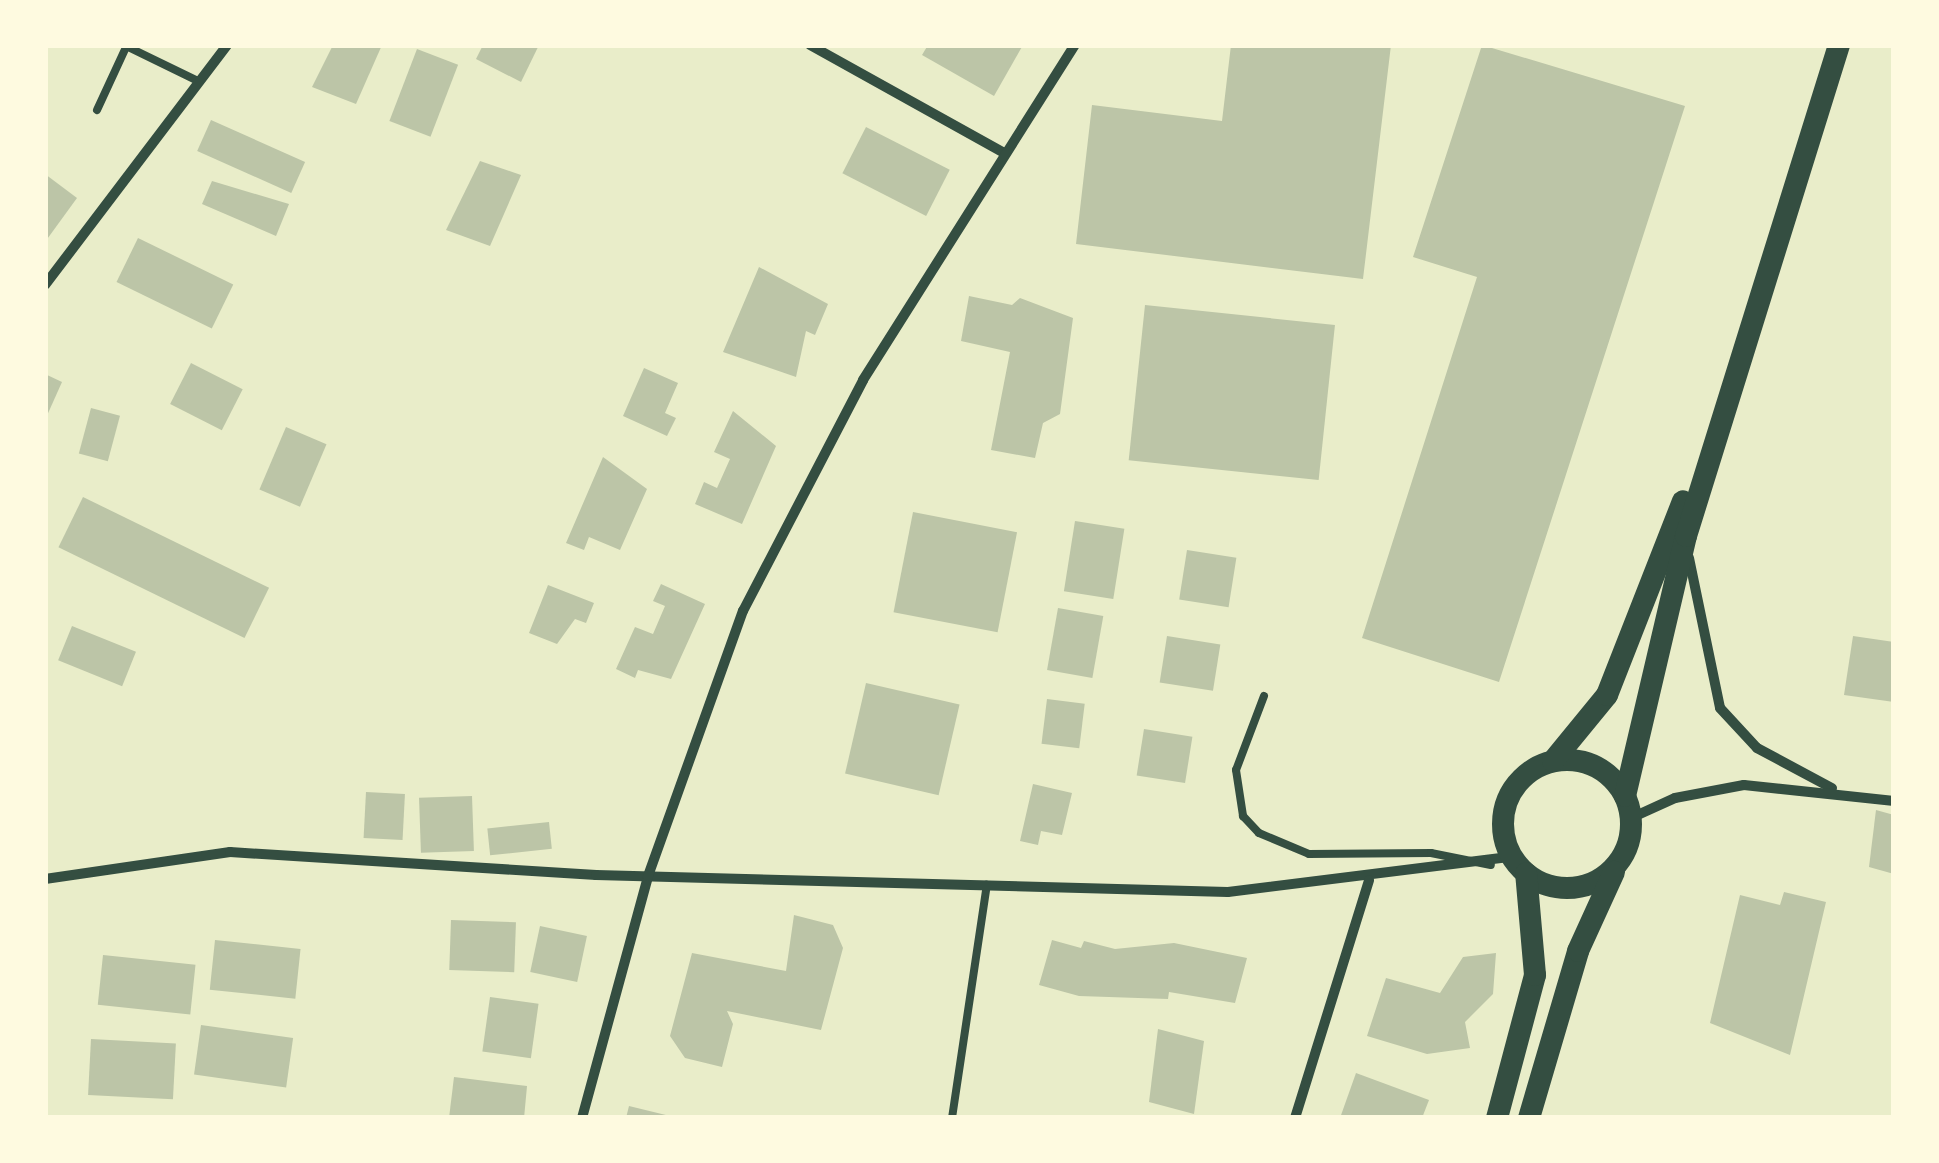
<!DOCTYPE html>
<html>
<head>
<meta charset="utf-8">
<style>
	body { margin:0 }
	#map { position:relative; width:1939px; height:1163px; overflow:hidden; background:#e9edc9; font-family:"Fira Sans Condensed",sans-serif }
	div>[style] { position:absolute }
	.building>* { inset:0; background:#bcc5a7; transform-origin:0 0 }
	.service>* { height:8px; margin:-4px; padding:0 4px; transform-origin:4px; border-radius:4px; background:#344e41 }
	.minor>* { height:10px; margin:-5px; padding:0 5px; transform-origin:5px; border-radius:5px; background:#344e41 }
	.primary>* { height:22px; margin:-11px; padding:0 11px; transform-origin:11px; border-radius:11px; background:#344e41 }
	.primary>.ring { margin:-11px; padding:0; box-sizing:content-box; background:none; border:22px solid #344e41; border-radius:50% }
	span { translate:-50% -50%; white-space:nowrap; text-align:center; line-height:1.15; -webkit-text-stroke:10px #fefae0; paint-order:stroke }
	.frame { position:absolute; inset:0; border:48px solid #fefae0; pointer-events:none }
</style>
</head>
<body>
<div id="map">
	<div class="building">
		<div style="clip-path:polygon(333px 45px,382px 45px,356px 104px,312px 87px)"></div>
		<div style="clip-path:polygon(483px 45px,539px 45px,521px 82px,476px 59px)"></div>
		<div style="clip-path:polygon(928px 45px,1023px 45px,994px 96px,922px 55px)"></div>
		<div style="clip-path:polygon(1231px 45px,1391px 45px,1363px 279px,1076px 244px,1092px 105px,1222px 121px)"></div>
		<div style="clip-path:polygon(1482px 45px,1685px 106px,1499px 682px,1362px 638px,1477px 277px,1413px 257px)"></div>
		<div style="left:417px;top:49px;width:44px;height:77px;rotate:21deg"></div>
		<div style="left:211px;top:120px;width:103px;height:34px;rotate:24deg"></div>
		<div style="left:866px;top:127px;width:94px;height:52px;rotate:27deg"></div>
		<div style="clip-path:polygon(480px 161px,521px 175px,490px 246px,446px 230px)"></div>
		<div style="clip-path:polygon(45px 174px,77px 198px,45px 242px)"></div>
		<div style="clip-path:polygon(212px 181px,289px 204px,276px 236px,202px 204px)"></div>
		<div style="left:138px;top:238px;width:106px;height:49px;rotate:26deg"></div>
		<div style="clip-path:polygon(759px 267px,828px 304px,815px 335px,806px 331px,796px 377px,723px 352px)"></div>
		<div style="clip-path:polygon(969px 296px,1012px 305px,1020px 298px,1073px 318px,1060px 414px,1043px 423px,1035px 458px,991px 450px,1010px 352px,961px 341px)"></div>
		<div style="left:1145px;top:305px;width:191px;height:156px;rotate:6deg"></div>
		<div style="left:191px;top:363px;width:58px;height:46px;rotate:27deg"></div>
		<div style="clip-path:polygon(644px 368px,678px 383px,665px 413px,676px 418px,667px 436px,623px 416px)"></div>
		<div style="clip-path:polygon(45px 374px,62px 382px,45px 420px)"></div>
		<div style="left:91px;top:408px;width:30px;height:47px;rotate:15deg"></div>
		<div style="clip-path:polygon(733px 411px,776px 446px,742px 524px,695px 504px,704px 482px,717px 488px,730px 459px,714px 452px)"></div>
		<div style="left:286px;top:427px;width:44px;height:68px;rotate:23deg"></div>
		<div style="clip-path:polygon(603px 457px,647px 489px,620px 550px,589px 537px,584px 550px,566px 543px)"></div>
		<div style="left:83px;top:497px;width:207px;height:56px;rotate:26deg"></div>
		<div style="left:913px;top:512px;width:106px;height:102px;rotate:11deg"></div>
		<div style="left:1075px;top:521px;width:50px;height:71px;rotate:9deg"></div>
		<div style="left:1187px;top:550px;width:50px;height:50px;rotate:9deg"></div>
		<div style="clip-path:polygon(661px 584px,705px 604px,671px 679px,638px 670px,635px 678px,616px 669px,635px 627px,653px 634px,665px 606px,653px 601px)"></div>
		<div style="clip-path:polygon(548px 585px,594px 603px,586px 623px,575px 619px,557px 644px,529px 633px)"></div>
		<div style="left:1058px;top:608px;width:46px;height:63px;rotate:10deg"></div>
		<div style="left:72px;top:626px;width:69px;height:37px;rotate:22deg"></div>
		<div style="left:1167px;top:636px;width:54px;height:47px;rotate:9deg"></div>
		<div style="clip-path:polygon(1853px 636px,1894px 642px,1894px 702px,1844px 695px)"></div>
		<div style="left:866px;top:683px;width:96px;height:93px;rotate:13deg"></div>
		<div style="left:1047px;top:699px;width:38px;height:45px;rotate:7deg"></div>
		<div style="left:1144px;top:729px;width:49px;height:47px;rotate:9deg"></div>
		<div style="clip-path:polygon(1033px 784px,1072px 793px,1062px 835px,1041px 831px,1038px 845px,1020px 841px)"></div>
		<div style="left:366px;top:792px;width:39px;height:46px;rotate:3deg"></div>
		<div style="left:472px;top:796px;width:55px;height:53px;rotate:88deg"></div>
		<div style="clip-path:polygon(1876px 810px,1894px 815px,1894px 874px,1869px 867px)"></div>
		<div style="left:549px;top:822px;width:27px;height:62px;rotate:84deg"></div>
		<div style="clip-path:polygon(1784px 892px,1826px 902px,1790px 1055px,1710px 1023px,1740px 895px,1780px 905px)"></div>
		<div style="clip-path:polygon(794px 915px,833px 925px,843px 948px,821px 1030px,727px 1011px,733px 1024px,722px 1067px,685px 1058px,670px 1036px,692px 953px,786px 971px)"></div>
		<div style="left:451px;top:920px;width:65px;height:50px;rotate:2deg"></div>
		<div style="left:540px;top:926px;width:48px;height:47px;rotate:12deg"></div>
		<div style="left:215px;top:940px;width:86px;height:50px;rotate:6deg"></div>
		<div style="clip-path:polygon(1052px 940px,1081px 948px,1084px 941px,1115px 949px,1174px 943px,1247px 958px,1235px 1003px,1169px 992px,1168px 999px,1079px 996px,1039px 985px)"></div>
		<div style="clip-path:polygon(1496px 953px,1493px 994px,1465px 1022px,1470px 1048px,1427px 1054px,1367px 1036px,1386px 978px,1440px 993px,1463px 957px)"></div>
		<div style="left:103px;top:955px;width:93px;height:50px;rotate:6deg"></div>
		<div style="left:490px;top:997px;width:49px;height:55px;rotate:8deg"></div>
		<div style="left:201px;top:1025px;width:93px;height:50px;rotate:8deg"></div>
		<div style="clip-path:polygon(1158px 1029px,1204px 1041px,1194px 1114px,1149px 1102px)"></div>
		<div style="left:91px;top:1039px;width:85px;height:56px;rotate:3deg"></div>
		<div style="clip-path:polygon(1356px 1073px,1429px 1100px,1422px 1118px,1340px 1118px)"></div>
		<div style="clip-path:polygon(454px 1077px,527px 1086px,524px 1118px,449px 1118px)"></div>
		<div style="clip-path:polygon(629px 1106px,674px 1117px,674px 1118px,626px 1118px)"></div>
	</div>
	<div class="service">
		<div style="left:126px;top:46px;width:82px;rotate:25.9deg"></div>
		<div style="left:97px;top:110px;width:72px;rotate:-65.2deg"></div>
		<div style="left:1264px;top:696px;width:79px;rotate:110.7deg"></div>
		<div style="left:1236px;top:770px;width:47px;rotate:81.3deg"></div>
		<div style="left:1243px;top:816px;width:23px;rotate:47deg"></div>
		<div style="left:1259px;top:833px;width:54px;rotate:22.8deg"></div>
		<div style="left:1309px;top:854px;width:122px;rotate:-0.5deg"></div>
		<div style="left:1431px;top:853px;width:61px;rotate:11.3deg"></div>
		<div style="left:952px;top:1118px;width:236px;rotate:-81.5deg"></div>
	</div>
	<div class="minor">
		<div style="left:810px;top:45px;width:220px;rotate:29.1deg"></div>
		<div style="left:45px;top:285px;width:301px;rotate:-52.8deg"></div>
		<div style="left:1689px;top:558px;width:153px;rotate:78.3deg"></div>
		<div style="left:1720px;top:708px;width:54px;rotate:47.2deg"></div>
		<div style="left:1757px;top:748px;width:85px;rotate:28.1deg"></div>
		<div style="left:1631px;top:818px;width:48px;rotate:-24.4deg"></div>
		<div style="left:1675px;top:798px;width:70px;rotate:-10.7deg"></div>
		<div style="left:1744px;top:785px;width:151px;rotate:6.1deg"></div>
		<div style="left:45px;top:879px;width:187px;rotate:-8.3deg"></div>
		<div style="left:230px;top:852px;width:367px;rotate:3.6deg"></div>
		<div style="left:596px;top:875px;width:632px;rotate:1.54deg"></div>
		<div style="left:1228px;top:892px;width:285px;rotate:-7.1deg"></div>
		<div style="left:582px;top:1118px;width:251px;rotate:-74.7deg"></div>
		<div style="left:648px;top:876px;width:282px;rotate:-70.3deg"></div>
		<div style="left:743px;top:611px;width:260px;rotate:-62.5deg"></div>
		<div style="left:863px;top:380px;width:396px;rotate:-57.7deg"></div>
		<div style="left:1295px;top:1118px;width:249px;rotate:-72.7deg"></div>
	</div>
	<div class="primary">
		<div class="ring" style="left:1503px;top:760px;width:106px;height:106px"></div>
		<div style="left:1553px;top:761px;width:85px;rotate:-50.7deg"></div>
		<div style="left:1607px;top:695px;width:208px;rotate:-68.6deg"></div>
		<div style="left:1625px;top:796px;width:267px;rotate:-76.8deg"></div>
		<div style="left:1686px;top:536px;width:514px;rotate:-72.69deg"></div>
		<div style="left:1497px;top:1118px;width:148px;rotate:-75.1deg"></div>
		<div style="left:1535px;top:975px;width:102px;rotate:-95deg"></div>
		<div style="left:1529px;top:1118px;width:174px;rotate:-73.6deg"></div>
		<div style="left:1578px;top:951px;width:87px;rotate:-65.5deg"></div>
	</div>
	<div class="frame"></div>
</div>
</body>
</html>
